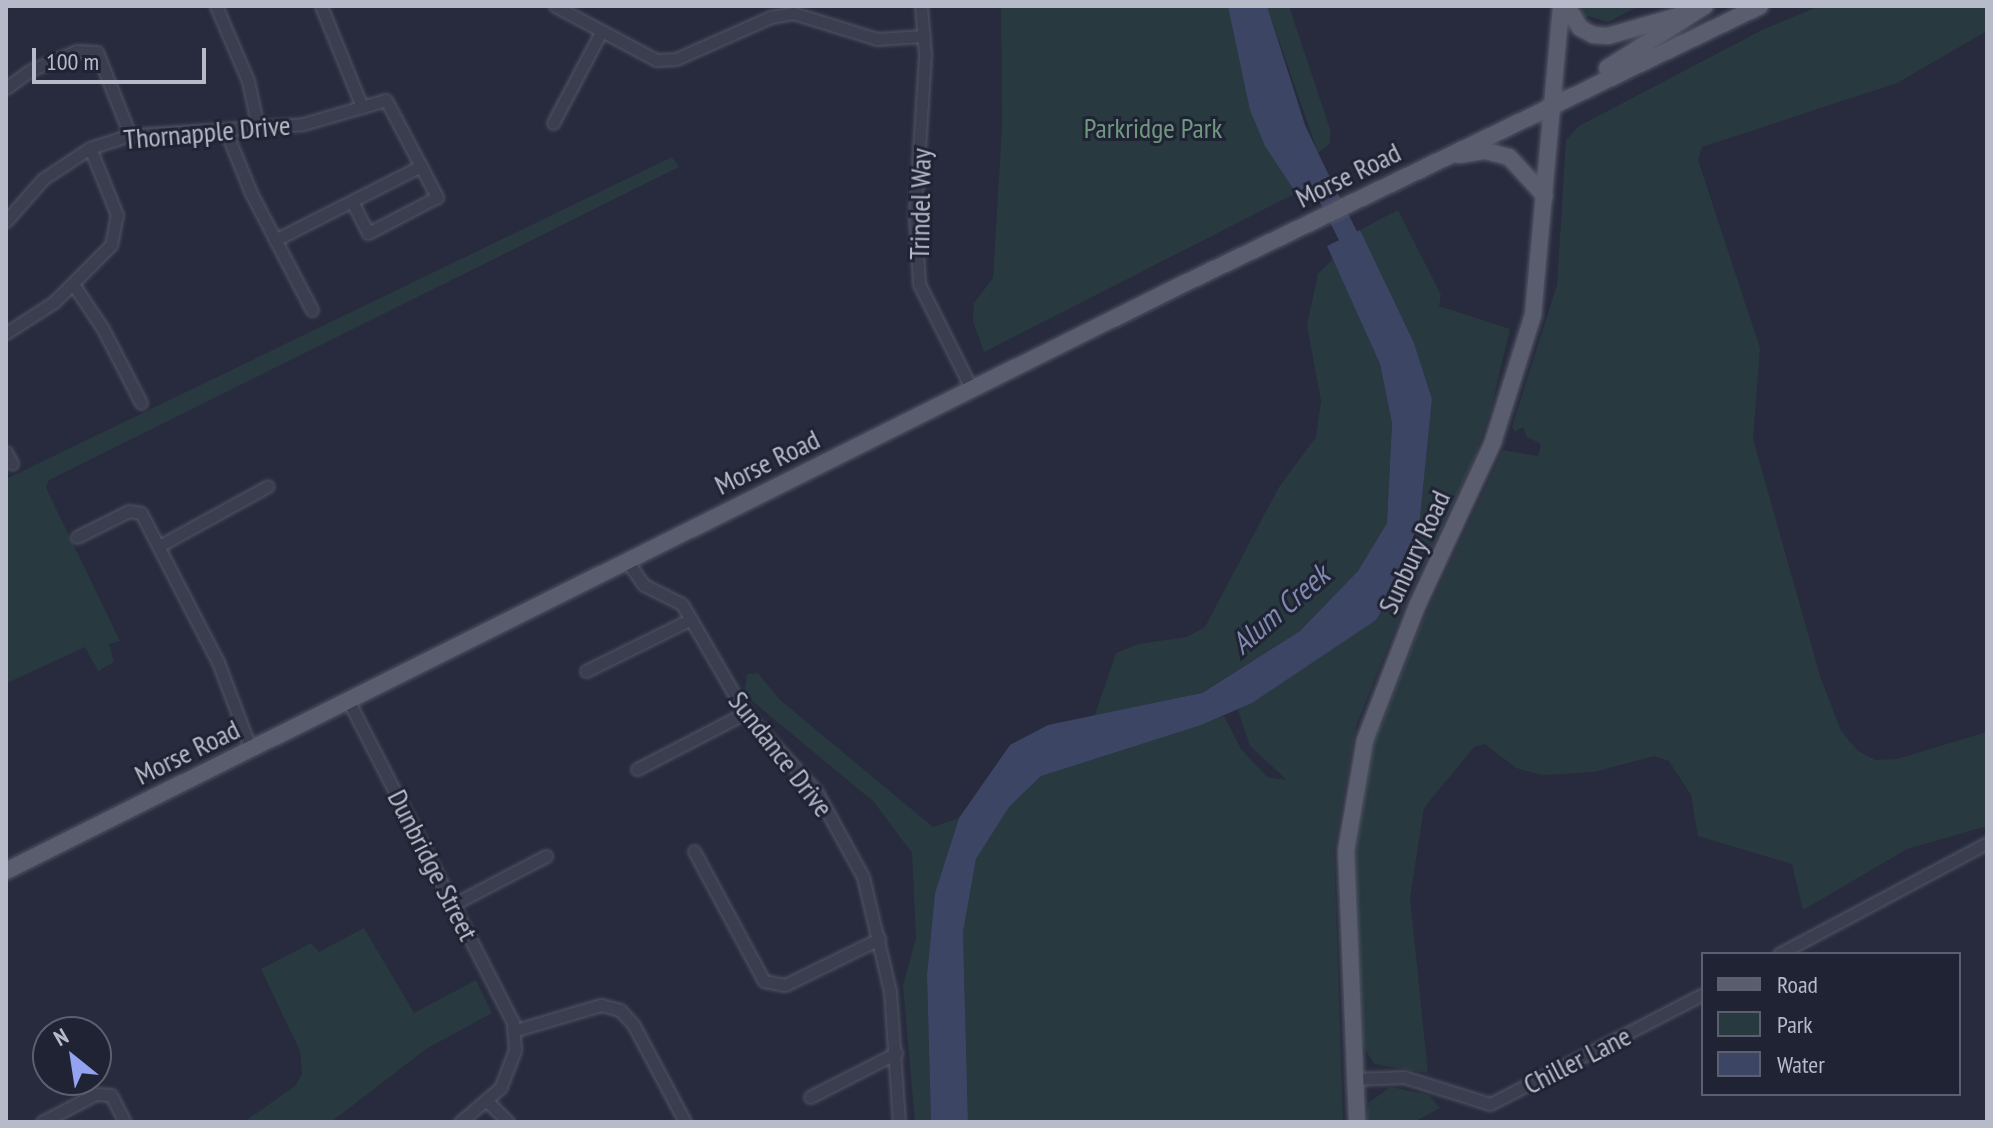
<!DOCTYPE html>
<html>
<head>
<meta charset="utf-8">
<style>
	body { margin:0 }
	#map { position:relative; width:1993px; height:1128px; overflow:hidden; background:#272b3d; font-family:"PT Sans Narrow",sans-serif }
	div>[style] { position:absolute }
	.green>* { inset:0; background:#293940 }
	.water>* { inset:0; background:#3d4565 }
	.river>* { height:20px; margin:-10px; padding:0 10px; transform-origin:10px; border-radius:10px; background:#3d4565 }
	.roads { filter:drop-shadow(0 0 2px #525665) drop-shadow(0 0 2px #525665) }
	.street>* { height:11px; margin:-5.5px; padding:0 5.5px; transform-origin:5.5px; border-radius:5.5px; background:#3a3e4e }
	.primary>* { height:16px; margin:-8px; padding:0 8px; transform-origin:8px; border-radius:8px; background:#595d6d }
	span { translate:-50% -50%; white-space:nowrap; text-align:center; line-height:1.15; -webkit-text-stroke:6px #1f2333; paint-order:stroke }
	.park-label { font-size:28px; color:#6f9881 }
	.street-label { font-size:28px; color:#b7bac8 }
	.water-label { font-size:30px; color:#808aae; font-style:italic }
	.frame { position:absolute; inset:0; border:8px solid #b7bac8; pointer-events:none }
	.legend { position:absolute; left:1701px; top:952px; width:260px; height:144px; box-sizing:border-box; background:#1f2333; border:2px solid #5c5f6f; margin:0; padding:10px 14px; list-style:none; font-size:24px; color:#b7bac8 }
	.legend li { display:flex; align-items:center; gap:16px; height:40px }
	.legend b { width:40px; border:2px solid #5c5f6f }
	.north { position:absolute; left:32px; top:1016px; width:80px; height:80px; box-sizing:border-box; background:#1f2333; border:2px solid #5c5f6f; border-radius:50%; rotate:330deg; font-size:22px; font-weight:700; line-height:32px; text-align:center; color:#b7bac8 }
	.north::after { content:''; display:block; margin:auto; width:28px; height:36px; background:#93a3f1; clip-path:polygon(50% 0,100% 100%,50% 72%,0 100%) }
	.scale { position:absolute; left:32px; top:48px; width:174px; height:36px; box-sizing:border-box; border:4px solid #b7bac8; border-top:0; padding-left:10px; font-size:24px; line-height:28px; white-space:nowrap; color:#b7bac8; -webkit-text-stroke:6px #1f2333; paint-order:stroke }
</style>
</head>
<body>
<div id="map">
	<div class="green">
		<div style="clip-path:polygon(1001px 6px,1246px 6px,1295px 146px,1296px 193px,984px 352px,973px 321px,974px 303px,993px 278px,1002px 128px)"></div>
		<div style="clip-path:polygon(1267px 6px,1289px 6px,1330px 129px,1330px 143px,1318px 153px)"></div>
		<div style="clip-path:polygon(1577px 6px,1639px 6px,1608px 22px,1588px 16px,1582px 20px)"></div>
		<div style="clip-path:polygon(1820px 6px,1987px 6px,1987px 31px,1897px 83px,1702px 147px,1698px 160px,1760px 348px,1753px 439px,1820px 676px,1841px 731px,1858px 751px,1875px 760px,1897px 759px,1987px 732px,1987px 826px,1907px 849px,1803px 910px,1792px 864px,1698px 836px,1691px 795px,1669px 761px,1654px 756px,1594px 772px,1542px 775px,1516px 768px,1485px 744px,1474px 747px,1424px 808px,1410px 898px,1428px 1073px,1374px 1064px,1362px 1044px,1353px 858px,1361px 784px,1373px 731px,1382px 724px,1420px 627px,1503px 450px,1538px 456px,1541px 444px,1527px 437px,1523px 427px,1515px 432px,1512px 427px,1557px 285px,1566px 140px,1579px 126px,1764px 29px)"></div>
		<div style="clip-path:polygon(672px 157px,679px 167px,49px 480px,46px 488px,120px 641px,109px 644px,114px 662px,98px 671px,85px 647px,7px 683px,6px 479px)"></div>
		<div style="clip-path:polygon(1398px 210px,1441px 295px,1439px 306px,1510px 329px,1490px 413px,1473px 461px,1404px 607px,1356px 726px,1334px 850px,1343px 1122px,968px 1122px,963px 932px,976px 859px,1009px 807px,1041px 776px,1224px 716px,1241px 749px,1267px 777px,1287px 780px,1250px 746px,1238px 710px,1376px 620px,1392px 594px,1418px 536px,1432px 399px,1414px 343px,1360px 230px)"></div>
		<div style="clip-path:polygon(1333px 259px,1380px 364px,1392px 423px,1387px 523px,1358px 571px,1300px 631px,1201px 693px,1094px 718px,1116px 653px,1138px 644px,1187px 637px,1205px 627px,1279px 487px,1316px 437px,1321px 401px,1307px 325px,1318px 274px)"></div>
		<div style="clip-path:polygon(758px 673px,780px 700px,933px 827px,959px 818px,935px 893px,927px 975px,931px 1122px,915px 1122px,903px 986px,916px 938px,912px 853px,874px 802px,744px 694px,747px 674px)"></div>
		<div style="clip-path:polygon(364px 928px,414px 1013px,476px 980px,492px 1013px,426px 1049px,331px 1122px,244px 1122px,295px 1086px,302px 1074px,300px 1051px,261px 969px,311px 943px,319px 952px)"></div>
		<div style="clip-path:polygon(1391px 1087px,1429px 1095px,1440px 1108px,1414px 1122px,1366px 1122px,1369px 1102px)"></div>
	</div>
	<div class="water">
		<div style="clip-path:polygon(1228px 6px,1267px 6px,1305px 125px,1329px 176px,1296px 193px,1265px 146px,1250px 110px)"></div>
		<div style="clip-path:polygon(1360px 230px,1414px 343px,1432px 399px,1418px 537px,1392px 594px,1376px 620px,1252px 703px,1201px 725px,1041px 776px,1009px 807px,976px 859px,963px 932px,968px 1122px,931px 1122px,927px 975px,935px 893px,959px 818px,1010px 745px,1048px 725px,1202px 693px,1300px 631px,1358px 571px,1387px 523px,1392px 423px,1380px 364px,1327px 246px)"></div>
	</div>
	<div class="river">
		<div style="left:1308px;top:156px;width:116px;rotate:63.4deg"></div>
	</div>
	<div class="roads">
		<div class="street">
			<div style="left:216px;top:6px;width:82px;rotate:66.9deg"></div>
			<div style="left:248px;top:81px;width:47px;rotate:77.7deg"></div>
			<div style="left:321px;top:6px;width:109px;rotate:67.9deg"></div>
			<div style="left:555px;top:6px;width:115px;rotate:28.1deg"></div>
			<div style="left:656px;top:60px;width:20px;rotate:-3deg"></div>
			<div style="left:676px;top:59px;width:104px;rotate:-23.9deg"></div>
			<div style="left:771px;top:17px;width:22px;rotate:-10deg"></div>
			<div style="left:793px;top:13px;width:88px;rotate:17.2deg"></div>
			<div style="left:877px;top:39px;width:47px;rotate:-3.7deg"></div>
			<div style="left:921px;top:6px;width:49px;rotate:85.3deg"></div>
			<div style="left:925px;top:55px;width:161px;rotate:93.6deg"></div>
			<div style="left:915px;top:216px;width:68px;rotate:86.6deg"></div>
			<div style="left:919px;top:284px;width:119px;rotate:63.4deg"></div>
			<div style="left:6px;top:88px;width:31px;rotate:-36deg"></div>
			<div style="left:31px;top:70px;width:50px;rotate:-22.4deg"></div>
			<div style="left:77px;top:51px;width:20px;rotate:3deg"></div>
			<div style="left:97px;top:52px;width:89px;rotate:68.3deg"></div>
			<div style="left:553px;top:123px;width:101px;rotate:-62.2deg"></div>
			<div style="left:225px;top:129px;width:69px;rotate:67.9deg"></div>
			<div style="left:251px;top:193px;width:132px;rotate:62.5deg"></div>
			<div style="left:6px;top:221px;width:56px;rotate:-48.6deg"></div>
			<div style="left:43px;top:179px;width:56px;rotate:-33.4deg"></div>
			<div style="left:90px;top:148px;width:42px;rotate:-18deg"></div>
			<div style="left:130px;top:135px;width:173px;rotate:-3.6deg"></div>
			<div style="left:303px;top:124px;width:86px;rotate:-16.1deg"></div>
			<div style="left:386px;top:100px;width:110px;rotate:62.3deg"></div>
			<div style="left:437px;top:197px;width:78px;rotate:152.4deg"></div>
			<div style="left:368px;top:233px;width:35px;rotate:-117deg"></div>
			<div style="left:275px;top:240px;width:164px;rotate:-26.9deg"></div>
			<div style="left:73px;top:284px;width:54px;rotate:56.3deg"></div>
			<div style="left:103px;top:329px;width:83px;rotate:62.8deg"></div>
			<div style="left:6px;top:333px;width:57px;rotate:-32.9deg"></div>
			<div style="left:54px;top:302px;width:81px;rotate:-45deg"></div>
			<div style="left:111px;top:245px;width:31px;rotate:-79deg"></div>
			<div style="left:117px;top:215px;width:72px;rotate:-111.9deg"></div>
			<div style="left:6px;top:452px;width:13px;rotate:63deg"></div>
			<div style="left:77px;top:537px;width:58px;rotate:-26.6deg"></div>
			<div style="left:129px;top:511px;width:12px;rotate:9deg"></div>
			<div style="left:141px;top:513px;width:168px;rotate:62.7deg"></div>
			<div style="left:218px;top:662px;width:94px;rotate:69.4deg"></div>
			<div style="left:159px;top:546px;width:124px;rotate:-28.8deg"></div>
			<div style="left:627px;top:561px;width:29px;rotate:55deg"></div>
			<div style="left:644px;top:585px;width:42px;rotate:26.6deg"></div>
			<div style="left:682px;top:604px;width:126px;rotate:60deg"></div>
			<div style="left:745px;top:713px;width:105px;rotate:47.7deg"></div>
			<div style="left:816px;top:791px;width:98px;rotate:61.3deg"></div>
			<div style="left:863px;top:877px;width:117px;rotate:76.7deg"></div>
			<div style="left:890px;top:991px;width:131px;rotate:86.1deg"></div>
			<div style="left:586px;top:671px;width:117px;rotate:-26.3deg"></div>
			<div style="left:349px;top:702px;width:360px;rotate:62.9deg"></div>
			<div style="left:513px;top:1022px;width:28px;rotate:86deg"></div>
			<div style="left:515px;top:1050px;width:40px;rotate:111deg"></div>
			<div style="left:501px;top:1087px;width:54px;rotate:139.5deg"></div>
			<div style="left:637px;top:769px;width:122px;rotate:-27.4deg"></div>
			<div style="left:694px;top:851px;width:148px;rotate:61.7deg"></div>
			<div style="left:764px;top:981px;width:21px;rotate:11deg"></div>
			<div style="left:785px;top:985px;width:105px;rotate:-26.1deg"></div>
			<div style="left:454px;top:904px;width:104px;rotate:-27.6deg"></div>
			<div style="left:1779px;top:954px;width:236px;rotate:-28.1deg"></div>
			<div style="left:513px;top:1031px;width:92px;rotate:-16.5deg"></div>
			<div style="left:601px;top:1005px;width:20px;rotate:15deg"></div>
			<div style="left:620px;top:1010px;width:19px;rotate:47deg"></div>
			<div style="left:633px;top:1024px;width:111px;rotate:62deg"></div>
			<div style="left:1354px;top:1079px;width:50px;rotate:-2.3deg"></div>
			<div style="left:1404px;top:1077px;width:90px;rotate:17.4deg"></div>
			<div style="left:1490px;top:1104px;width:240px;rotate:-27.3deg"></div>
			<div style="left:810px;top:1097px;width:97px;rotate:-27.1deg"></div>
			<div style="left:487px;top:1101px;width:30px;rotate:45deg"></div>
			<div style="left:42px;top:1122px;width:61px;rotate:-27.4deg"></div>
			<div style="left:96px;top:1094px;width:15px;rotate:4deg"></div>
			<div style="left:111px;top:1095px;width:30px;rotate:63deg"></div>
		</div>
		<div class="primary">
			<div style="left:1567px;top:6px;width:26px;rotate:59deg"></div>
			<div style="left:1580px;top:28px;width:15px;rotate:28deg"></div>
			<div style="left:1593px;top:35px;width:15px;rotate:4deg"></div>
			<div style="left:1608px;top:36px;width:79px;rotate:-16.1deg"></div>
			<div style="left:1607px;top:68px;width:116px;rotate:-32.3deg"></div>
			<div style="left:1459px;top:155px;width:26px;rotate:-9deg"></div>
			<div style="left:1485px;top:151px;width:25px;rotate:14deg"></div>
			<div style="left:1509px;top:157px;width:53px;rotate:47.3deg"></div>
			<div style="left:6px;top:871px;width:1309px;rotate:-26.51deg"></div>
			<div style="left:1177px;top:287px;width:647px;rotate:-25.73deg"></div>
			<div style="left:1357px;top:1122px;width:271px;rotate:-92.3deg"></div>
			<div style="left:1346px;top:851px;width:113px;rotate:-80.3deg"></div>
			<div style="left:1365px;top:740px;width:144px;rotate:-68.8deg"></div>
			<div style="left:1417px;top:606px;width:181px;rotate:-65.1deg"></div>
			<div style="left:1493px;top:442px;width:133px;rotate:-72.5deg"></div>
			<div style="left:1533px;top:315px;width:310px;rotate:-84.8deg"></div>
		</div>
	</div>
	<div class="park-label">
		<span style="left:1153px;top:128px">Parkridge Park</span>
	</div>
	<div class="street-label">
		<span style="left:207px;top:132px;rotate:-5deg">Thornapple Drive</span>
		<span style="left:1348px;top:175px;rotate:-26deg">Morse Road</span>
		<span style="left:920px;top:204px;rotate:-89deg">Trindel Way</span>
		<span style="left:767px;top:462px;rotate:-26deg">Morse Road</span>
		<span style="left:1414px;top:552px;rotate:-65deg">Sunbury Road</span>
		<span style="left:187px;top:752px;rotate:-26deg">Morse Road</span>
		<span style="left:781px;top:754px;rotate:52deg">Sundance Drive</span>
		<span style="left:433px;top:865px;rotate:63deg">Dunbridge Street</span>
		<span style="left:1577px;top:1060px;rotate:-27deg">Chiller Lane</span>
	</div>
	<div class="water-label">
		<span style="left:1280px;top:609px;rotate:-41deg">Alum Creek</span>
	</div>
	<div class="frame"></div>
	<ul class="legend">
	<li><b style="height:10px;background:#595d6d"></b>Road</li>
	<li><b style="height:22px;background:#293940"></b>Park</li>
	<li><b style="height:22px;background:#3d4565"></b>Water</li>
	</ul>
	<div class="north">N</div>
	<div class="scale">100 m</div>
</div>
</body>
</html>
